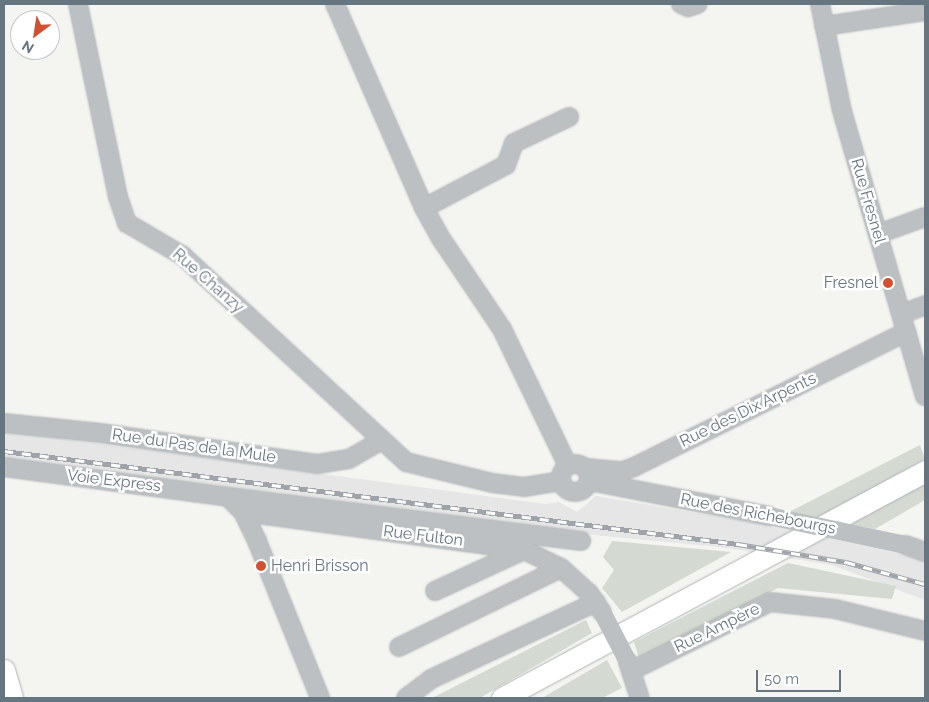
<!DOCTYPE html>
<html>
<head>
<meta charset="utf-8">
<style>
	body { margin:0 }
	#map { position:relative; width:929px; height:702px; overflow:hidden; background:#f4f4f1; font-family:Raleway,sans-serif }
	div>[style] { position:absolute }
	.built>* { inset:0; background:#e5e6e5 }
	.green>* { inset:0; background:#d4d9d1 }
	.roads { filter:drop-shadow(0 0 1px #b0b4b7) drop-shadow(0 0 1px #b0b4b7) }
	.minor>* { height:18px; margin:-9px; padding:0 9px; transform-origin:9px; border-radius:9px; background:#bcc0c3 }
	.minor>.ring { margin:-9px; padding:0; box-sizing:content-box; background:none; border:18px solid #bcc0c3; border-radius:50% }
	.major>* { height:21px; margin:-10.5px; padding:0 10.5px; transform-origin:10.5px; border-radius:10.5px; background:#fff }
	.rail>* { height:5px; margin-top:-2.5px; transform-origin:0; background:repeating-linear-gradient(90deg,#fff 0 9px,#9ea4a9 0 18px); box-sizing:border-box; border-block:1px solid #9ea4a9 }
	.minor-bridge>* { height:18px; margin:-9px; padding:0 9px; transform-origin:9px; border-radius:9px; background:#bcc0c3 }
	.dots>* { width:14px; height:14px; translate:-50% -50%; box-sizing:border-box; border:2px solid #fff; border-radius:50% }
	span { translate:-50% -50%; white-space:nowrap; text-align:center; line-height:1.15; -webkit-text-stroke:5px #fff; paint-order:stroke }
	.street-label { font-size:16px; color:#667680 }
	.poi-label { font-size:16px; color:#667680 }
	.right { translate:-100% -50%; text-align:right }
	.left { translate:0 -50%; text-align:left }
	.frame { position:absolute; inset:0; border:5px solid #667680; pointer-events:none }
	.north { position:absolute; left:10px; top:10px; width:50px; height:50px; box-sizing:border-box; background:#fff; border:1px solid #c2c8cc; border-radius:50%; rotate:211deg; font-size:14px; font-weight:700; line-height:20px; text-align:center; color:#667680 }
	.north::after { content:''; display:block; margin:auto; width:18px; height:22px; background:#d34f32; clip-path:polygon(50% 0,100% 100%,50% 72%,0 100%) }
	.scale { position:absolute; left:756px; top:670px; width:85px; height:22px; box-sizing:border-box; border:2px solid #667680; border-top:0; padding-left:6px; font-size:15px; line-height:18px; white-space:nowrap; color:#667680; -webkit-text-stroke:4px #fff; paint-order:stroke }
</style>
</head>
<body>
<div id="map">
	<div class="built">
		<div style="clip-path:polygon(4px 431px,546px 504px,559px 502px,577px 512px,596px 496px,778px 527px,925px 559px,925px 600px,832px 565px,720px 547px,584px 534px,4px 460px)"></div>
	</div>
	<div class="green">
		<div style="clip-path:polygon(920px 445px,925px 459px,818px 518px,789px 512px)"></div>
		<div style="clip-path:polygon(925px 483px,925px 500px,875px 529px,849px 524px)"></div>
		<div style="clip-path:polygon(612px 541px,731px 552px,622px 612px,602px 588px,614px 570px,603px 557px)"></div>
		<div style="clip-path:polygon(788px 563px,896px 586px,892px 599px,778px 588px,639px 658px,634px 642px)"></div>
		<div style="clip-path:polygon(586px 620px,592px 633px,480px 698px,432px 698px)"></div>
		<div style="clip-path:polygon(607px 660px,622px 688px,602px 698px,542px 698px)"></div>
	</div>
	<div class="roads">
		<div class="minor">
			<div style="left:78px;top:4px;width:197px;rotate:78.3deg"></div>
			<div style="left:118px;top:197px;width:28px;rotate:71deg"></div>
			<div style="left:127px;top:223px;width:65px;rotate:30.5deg"></div>
			<div style="left:183px;top:256px;width:304px;rotate:42.7deg"></div>
			<div style="left:406px;top:462px;width:89px;rotate:13.7deg"></div>
			<div style="left:492px;top:483px;width:32px;rotate:7deg"></div>
			<div style="left:524px;top:487px;width:37px;rotate:-9deg"></div>
			<div style="left:335px;top:4px;width:223px;rotate:66.4deg"></div>
			<div style="left:424px;top:208px;width:37px;rotate:61deg"></div>
			<div style="left:442px;top:240px;width:107px;rotate:56deg"></div>
			<div style="left:502px;top:329px;width:152px;rotate:64.3deg"></div>
			<div style="left:681px;top:4px;width:8px;rotate:23deg"></div>
			<div style="left:688px;top:7px;width:10px;rotate:-17deg"></div>
			<div style="left:820px;top:4px;width:109px;rotate:78.4deg"></div>
			<div style="left:842px;top:111px;width:297px;rotate:73.8deg"></div>
			<div style="left:824px;top:26px;width:102px;rotate:-8.4deg"></div>
			<div style="left:424px;top:208px;width:93px;rotate:-27.7deg"></div>
			<div style="left:506px;top:165px;width:23px;rotate:-70deg"></div>
			<div style="left:514px;top:143px;width:61px;rotate:-25.3deg"></div>
			<div style="left:878px;top:234px;width:50px;rotate:-19.9deg"></div>
			<div style="left:902px;top:314px;width:25px;rotate:-21deg"></div>
			<div style="left:4px;top:423px;width:97px;rotate:5.9deg"></div>
			<div style="left:100px;top:433px;width:219px;rotate:8.1deg"></div>
			<div style="left:317px;top:464px;width:32px;rotate:-9deg"></div>
			<div style="left:349px;top:459px;width:36px;rotate:-30deg"></div>
			<div class="ring" style="left:561px;top:464px;width:10px;height:10px"></div>
			<div style="left:4px;top:467px;width:226px;rotate:7.6deg"></div>
			<div style="left:228px;top:497px;width:21px;rotate:45deg"></div>
			<div style="left:243px;top:512px;width:32px;rotate:64deg"></div>
			<div style="left:257px;top:541px;width:169px;rotate:68.1deg"></div>
			<div style="left:585px;top:468px;width:37px;rotate:5deg"></div>
			<div style="left:622px;top:471px;width:13px;rotate:-18deg"></div>
			<div style="left:634px;top:467px;width:304px;rotate:-26.4deg"></div>
			<div style="left:589px;top:481px;width:183px;rotate:11deg"></div>
			<div style="left:228px;top:497px;width:356px;rotate:7.1deg"></div>
			<div style="left:243px;top:512px;width:284px;rotate:7.7deg"></div>
			<div style="left:524px;top:550px;width:41px;rotate:25.9deg"></div>
			<div style="left:561px;top:568px;width:38px;rotate:42deg"></div>
			<div style="left:589px;top:593px;width:23px;rotate:56deg"></div>
			<div style="left:906px;top:545px;width:20px;rotate:20deg"></div>
			<div style="left:435px;top:591px;width:98px;rotate:-24.7deg"></div>
			<div style="left:399px;top:647px;width:180px;rotate:-26deg"></div>
			<div style="left:628px;top:662px;width:38px;rotate:72deg"></div>
			<div style="left:631px;top:671px;width:155px;rotate:-26.4deg"></div>
			<div style="left:770px;top:602px;width:65px;rotate:6.1deg"></div>
			<div style="left:835px;top:609px;width:93px;rotate:13.7deg"></div>
			<div style="left:406px;top:698px;width:31px;rotate:-37deg"></div>
			<div style="left:431px;top:679px;width:182px;rotate:-25deg"></div>
		</div>
		<div class="major">
			<div style="left:4px;top:670px;width:29px;rotate:74deg"></div>
			<div style="left:502px;top:698px;width:480px;rotate:-28.2deg"></div>
		</div>
	</div>
	<div class="rail">
		<div style="left:4px;top:451px;width:740px;rotate:7.22deg"></div>
		<div style="left:738px;top:544px;width:109px;rotate:9.5deg"></div>
		<div style="left:846px;top:562px;width:82px;rotate:15.6deg"></div>
	</div>
	<div class="minor-bridge">
		<div style="left:769px;top:516px;width:140px;rotate:12deg"></div>
		<div style="left:602px;top:612px;width:56px;rotate:62.5deg"></div>
	</div>
	<div class="dots">
		<div style="left:888px;top:283px;background:#d34f32"></div>
		<div style="left:261px;top:566px;background:#d34f32"></div>
	</div>
	<div class="street-label">
		<span style="left:868px;top:201px;rotate:74deg">Rue Fresnel</span>
		<span style="left:208px;top:281px;rotate:41deg">Rue Chanzy</span>
		<span style="left:748px;top:410px;rotate:-26deg">Rue des Dix Arpents</span>
		<span style="left:194px;top:446px;rotate:8deg">Rue du Pas de la Mule</span>
		<span style="left:114px;top:481px;rotate:7deg">Voie Express</span>
		<span style="left:758px;top:514px;rotate:11deg">Rue des Richebourgs</span>
		<span style="left:423px;top:536px;rotate:7deg">Rue Fulton</span>
		<span style="left:717px;top:628px;rotate:-26deg">Rue Ampère</span>
	</div>
	<div class="poi-label">
		<span class="right" style="left:878px;top:283px">Fresnel</span>
		<span class="left" style="left:271px;top:566px">Henri Brisson</span>
	</div>
	<div class="frame"></div>
	<div class="north">N</div>
	<div class="scale">50 m</div>
</div>
</body>
</html>
